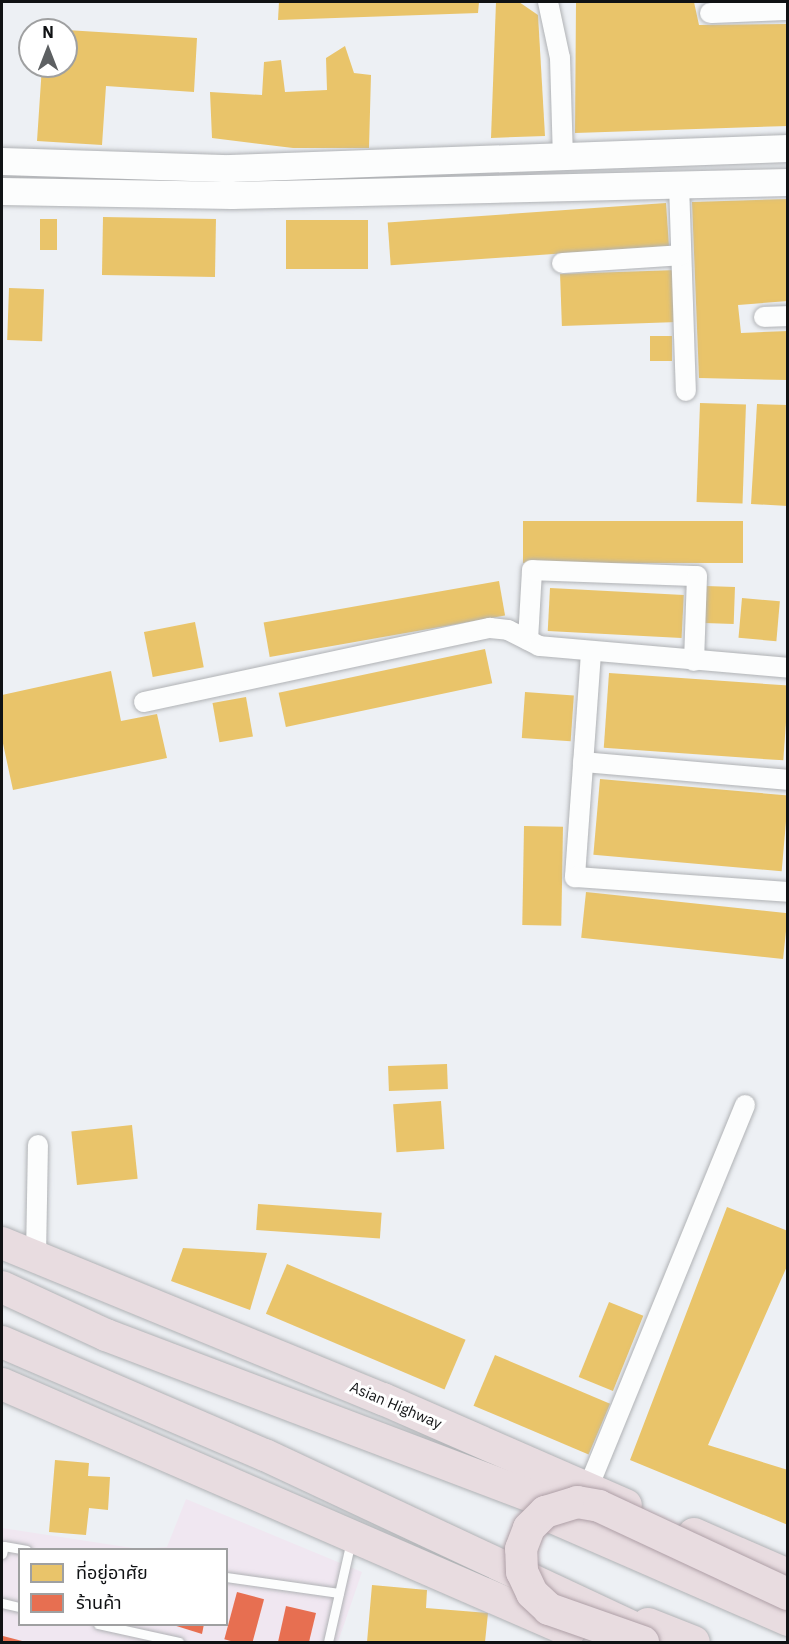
<!DOCTYPE html>
<html>
<head>
<meta charset="utf-8">
<style>
	body { margin:0 }
	#map { position:relative; width:789px; height:1644px; overflow:hidden; background:#edf0f4; font-family:"IBM Plex Sans","Noto Sans Thai",sans-serif }
	div>[style] { position:absolute }
	.commercial>* { inset:0; background:#f0e7f1 }
	.homes>* { inset:0; background:#e9c46a; transform-origin:0 0 }
	.shops>* { inset:0; background:#e76f51; transform-origin:0 0 }
	.roads { filter:drop-shadow(0 0 2px #b0b2b5) drop-shadow(0 0 2px #b0b2b5) }
	.service>* { height:9px; margin:-4.5px; padding:0 4.5px; transform-origin:4.5px; border-radius:4.5px; background:#fcfdfd }
	.minor>* { height:20px; margin:-10px; padding:0 10px; transform-origin:10px; border-radius:10px; background:#fcfdfd }
	.secondary>* { height:27px; margin:-13.5px; padding:0 13.5px; transform-origin:13.5px; border-radius:13.5px; background:#fcfdfd }
	.trunk>* { height:32px; margin:-16px; padding:0 16px; transform-origin:16px; border-radius:16px; background:#e8dce0 }
	.bridges { filter:drop-shadow(0 0 2px #ae9fa6) drop-shadow(0 0 2px #ae9fa6) }
	.trunk-bridge>* { height:32px; margin:-16px; padding:0 16px; transform-origin:16px; border-radius:16px; background:#e8dce0 }
	span { translate:-50% -50%; white-space:nowrap; text-align:center; line-height:1.15; -webkit-text-stroke:6px #fff; paint-order:stroke }
	.street-label { font-size:15px; color:#101214 }
	.frame { position:absolute; inset:0; border:3px solid #101214; pointer-events:none }
	.legend { position:absolute; left:18px; top:1548px; width:210px; height:78px; box-sizing:border-box; background:#fff; border:2px solid #9fa0a1; margin:0; padding:8px 10px; list-style:none; font-size:18px; color:#101214 }
	.legend li { display:flex; align-items:center; gap:12px; height:30px }
	.legend b { width:30px; border:2px solid #9fa0a1 }
	.north { position:absolute; left:18px; top:18px; width:60px; height:60px; box-sizing:border-box; background:#fff; border:2px solid #9fa0a1; border-radius:50%; rotate:0deg; font-size:16px; font-weight:700; line-height:24px; text-align:center; color:#101214 }
	.north::after { content:''; display:block; margin:auto; width:21px; height:27px; background:#5d6062; clip-path:polygon(50% 0,100% 100%,50% 72%,0 100%) }
</style>
</head>
<body>
<div id="map">
	<div class="commercial">
		<div style="clip-path:polygon(evenodd,186px 1499px,362px 1572px,338px 1642px,2px 1642px,2px 1528px,139px 1549px,167px 1547px,186px 1499px,20px 1550px,226px 1550px,226px 1624px,20px 1624px,20px 1550px)"></div>
	</div>
	<div class="homes">
		<div style="clip-path:polygon(279px 2px,479px 2px,478px 13px,278px 20px)"></div>
		<div style="clip-path:polygon(496px 2px,519px 2px,538px 15px,545px 136px,491px 138px)"></div>
		<div style="clip-path:polygon(576px 2px,694px 2px,699px 25px,788px 24px,788px 126px,575px 133px)"></div>
		<div style="clip-path:polygon(66px 30px,197px 38px,194px 92px,106px 86px,102px 145px,37px 141px,42px 66px,66px 66px)"></div>
		<div style="clip-path:polygon(345px 46px,354px 73px,371px 75px,369px 148px,293px 148px,212px 138px,210px 92px,262px 95px,264px 62px,281px 60px,285px 92px,327px 90px,326px 58px)"></div>
		<div style="clip-path:polygon(788px 199px,788px 301px,738px 305px,741px 333px,788px 331px,788px 380px,699px 378px,692px 202px)"></div>
		<div style="left:666px;top:203px;width:43px;height:279px;rotate:86deg"></div>
		<div style="left:103px;top:217px;width:113px;height:58px;rotate:1deg"></div>
		<div style="left:40px;top:219px;width:17px;height:31px"></div>
		<div style="left:368px;top:220px;width:49px;height:82px;rotate:90deg"></div>
		<div style="left:676px;top:270px;width:52px;height:116px;rotate:88deg"></div>
		<div style="left:9px;top:288px;width:35px;height:52px;rotate:2deg"></div>
		<div style="left:650px;top:336px;width:22px;height:25px"></div>
		<div style="left:700px;top:403px;width:46px;height:99px;rotate:2deg"></div>
		<div style="clip-path:polygon(757px 404px,788px 405px,788px 506px,751px 504px)"></div>
		<div style="left:523px;top:521px;width:220px;height:42px"></div>
		<div style="left:499px;top:581px;width:35px;height:239px;rotate:80deg"></div>
		<div style="left:706px;top:586px;width:29px;height:37px;rotate:2deg"></div>
		<div style="left:550px;top:588px;width:134px;height:43px;rotate:3deg"></div>
		<div style="left:742px;top:598px;width:38px;height:40px;rotate:5deg"></div>
		<div style="left:195px;top:622px;width:46px;height:52px;rotate:79deg"></div>
		<div style="left:485px;top:649px;width:35px;height:211px;rotate:78deg"></div>
		<div style="clip-path:polygon(111px 671px,121px 721px,157px 714px,167px 758px,13px 790px,2px 739px,2px 695px)"></div>
		<div style="left:609px;top:673px;width:180px;height:75px;rotate:4deg"></div>
		<div style="left:525px;top:692px;width:49px;height:46px;rotate:4deg"></div>
		<div style="left:246px;top:697px;width:40px;height:34px;rotate:80deg"></div>
		<div style="left:600px;top:779px;width:189px;height:76px;rotate:5deg"></div>
		<div style="left:524px;top:826px;width:39px;height:99px;rotate:1deg"></div>
		<div style="left:586px;top:892px;width:203px;height:46px;rotate:6deg"></div>
		<div style="left:447px;top:1064px;width:25px;height:59px;rotate:88deg"></div>
		<div style="left:441px;top:1101px;width:48px;height:48px;rotate:86deg"></div>
		<div style="left:132px;top:1125px;width:54px;height:61px;rotate:84deg"></div>
		<div style="left:258px;top:1204px;width:124px;height:26px;rotate:4deg"></div>
		<div style="clip-path:polygon(727px 1207px,788px 1231px,788px 1264px,708px 1445px,788px 1470px,788px 1525px,630px 1460px)"></div>
		<div style="clip-path:polygon(183px 1248px,267px 1253px,250px 1310px,171px 1281px)"></div>
		<div style="left:287px;top:1264px;width:194px;height:54px;rotate:23deg"></div>
		<div style="left:609px;top:1302px;width:37px;height:81px;rotate:22deg"></div>
		<div style="left:495px;top:1355px;width:125px;height:55px;rotate:23deg"></div>
		<div style="clip-path:polygon(55px 1460px,89px 1463px,88px 1476px,110px 1477px,108px 1510px,89px 1508px,86px 1535px,49px 1532px)"></div>
		<div style="clip-path:polygon(372px 1585px,427px 1590px,426px 1608px,488px 1613px,485px 1642px,367px 1642px)"></div>
	</div>
	<div class="shops">
		<div style="left:237px;top:1592px;width:28px;height:49px;rotate:15deg"></div>
		<div style="clip-path:polygon(286px 1606px,316px 1613px,309px 1642px,278px 1642px)"></div>
		<div style="clip-path:polygon(170px 1624px,204px 1624px,202px 1634px)"></div>
		<div style="clip-path:polygon(3px 1636px,26px 1642px,2px 1642px)"></div>
	</div>
	<div class="roads">
		<div class="service">
			<div style="left:2px;top:1554px;width:8px;rotate:-76deg"></div>
			<div style="left:4px;top:1546px;width:23px;rotate:10deg"></div>
			<div style="left:226px;top:1577px;width:114px;rotate:8.1deg"></div>
			<div style="left:2px;top:1603px;width:18px;rotate:13deg"></div>
			<div style="left:98px;top:1624px;width:83px;rotate:12.5deg"></div>
			<div style="left:328px;top:1642px;width:104px;rotate:-77.2deg"></div>
		</div>
		<div class="minor">
			<div style="left:548px;top:2px;width:57px;rotate:77.9deg"></div>
			<div style="left:560px;top:58px;width:100px;rotate:88.3deg"></div>
			<div style="left:710px;top:13px;width:78px;rotate:-2.2deg"></div>
			<div style="left:679px;top:184px;width:207px;rotate:88.1deg"></div>
			<div style="left:562px;top:263px;width:119px;rotate:-3.8deg"></div>
			<div style="left:764px;top:317px;width:24px;rotate:-2deg"></div>
			<div style="left:528px;top:640px;width:70px;rotate:-86.7deg"></div>
			<div style="left:532px;top:570px;width:165px;rotate:2.1deg"></div>
			<div style="left:697px;top:576px;width:85px;rotate:92deg"></div>
			<div style="left:591px;top:653px;width:225px;rotate:94.1deg"></div>
			<div style="left:575px;top:877px;width:214px;rotate:4deg"></div>
			<div style="left:144px;top:702px;width:354px;rotate:-12.1deg"></div>
			<div style="left:490px;top:628px;width:18px;rotate:6deg"></div>
			<div style="left:508px;top:630px;width:35px;rotate:27deg"></div>
			<div style="left:539px;top:646px;width:250px;rotate:5deg"></div>
			<div style="left:583px;top:762px;width:206px;rotate:5deg"></div>
			<div style="left:36px;top:1257px;width:112px;rotate:-89deg"></div>
			<div style="left:588px;top:1488px;width:414px;rotate:-67.7deg"></div>
		</div>
		<div class="secondary">
			<div style="left:2px;top:161px;width:228px;rotate:1.8deg"></div>
			<div style="left:230px;top:168px;width:558px;rotate:-2.05deg"></div>
			<div style="left:2px;top:191px;width:230px;rotate:1deg"></div>
			<div style="left:232px;top:195px;width:556px;rotate:-1.34deg"></div>
		</div>
		<div class="trunk">
			<div style="left:2px;top:1243px;width:412px;rotate:22.3deg"></div>
			<div style="left:383px;top:1399px;width:265px;rotate:23.6deg"></div>
			<div style="left:2px;top:1287px;width:115px;rotate:24.8deg"></div>
			<div style="left:106px;top:1335px;width:505px;rotate:20.77deg"></div>
			<div style="left:2px;top:1342px;width:286px;rotate:23.3deg"></div>
			<div style="left:265px;top:1455px;width:442px;rotate:25.1deg"></div>
			<div style="left:2px;top:1384px;width:619px;rotate:23.5deg"></div>
			<div style="left:550px;top:1516px;width:260px;rotate:23.6deg"></div>
			<div style="left:694px;top:1534px;width:103px;rotate:23.6deg"></div>
			<div style="left:648px;top:1624px;width:49px;rotate:21.4deg"></div>
		</div>
	</div>
	<div class="bridges">
		<div class="trunk-bridge">
			<div style="left:643px;top:1642px;width:100px;rotate:-160.7deg"></div>
			<div style="left:549px;top:1609px;width:23px;rotate:-137deg"></div>
			<div style="left:532px;top:1593px;width:23px;rotate:-115deg"></div>
			<div style="left:522px;top:1572px;width:23px;rotate:-92deg"></div>
			<div style="left:521px;top:1549px;width:22px;rotate:-69deg"></div>
			<div style="left:529px;top:1528px;width:23px;rotate:-45deg"></div>
			<div style="left:545px;top:1512px;width:34px;rotate:-17deg"></div>
			<div style="left:577px;top:1502px;width:22px;rotate:10deg"></div>
			<div style="left:599px;top:1506px;width:208px;rotate:25deg"></div>
		</div>
	</div>
	<div class="street-label">
		<span style="left:396px;top:1405px;rotate:23deg">Asian Highway</span>
	</div>
	<div class="frame"></div>
	<ul class="legend">
	<li><b style="height:16px;background:#e9c46a"></b>ที่อยู่อาศัย</li>
	<li><b style="height:16px;background:#e76f51"></b>ร้านค้า</li>
	</ul>
	<div class="north">N</div>
</div>
</body>
</html>
